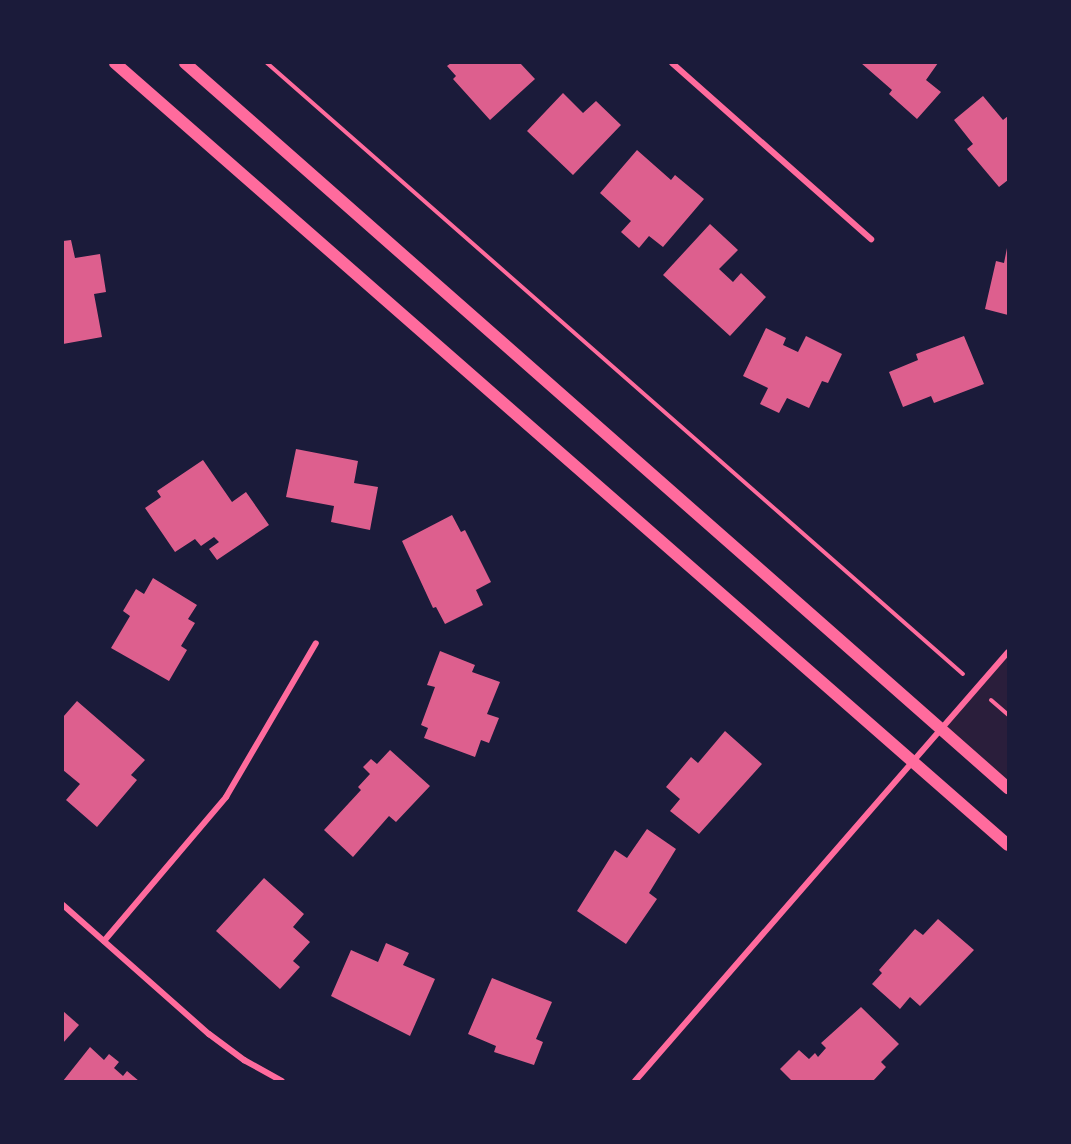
<!DOCTYPE html>
<html>
<head>
<meta charset="utf-8">
<style>
	body { margin:0 }
	#map { position:relative; width:1071px; height:1144px; overflow:hidden; background:#1b1b3a; font-family:Lato,sans-serif }
	div>[style] { position:absolute }
	.green>* { inset:0; background:#2a1e3b }
	.building>* { inset:0; background:#dd5f8e }
	.path>* { height:4px; margin:-2px; padding:0 2px; transform-origin:2px; border-radius:2px; background:#ff6b9d }
	.minor>* { height:6px; margin:-3px; padding:0 3px; transform-origin:3px; border-radius:3px; background:#ff6b9d }
	.secondary>* { height:12px; margin:-6px; padding:0 6px; transform-origin:6px; border-radius:6px; background:#ff6b9d }
	span { translate:-50% -50%; white-space:nowrap; text-align:center; line-height:1.15; -webkit-text-stroke:6px #1b1b3a; paint-order:stroke }
	.frame { position:absolute; inset:0; border:64px solid #1b1b3a; pointer-events:none }
</style>
</head>
<body>
<div id="map">
	<div class="green">
		<div style="clip-path:polygon(1008px 652px,1008px 788px,939px 728px)"></div>
	</div>
	<div class="building">
		<div style="clip-path:polygon(451px 63px,520px 63px,535px 79px,490px 120px,453px 79px,456px 76px,447px 66px)"></div>
		<div style="clip-path:polygon(861px 63px,938px 63px,926px 80px,941px 92px,917px 119px,889px 94px,892px 90px)"></div>
		<div style="clip-path:polygon(563px 93px,583px 113px,596px 101px,621px 125px,573px 175px,527px 131px)"></div>
		<div style="clip-path:polygon(983px 96px,1003px 120px,1008px 116px,1008px 180px,999px 187px,967px 149px,973px 144px,954px 120px)"></div>
		<div style="clip-path:polygon(637px 150px,671px 180px,675px 175px,704px 199px,663px 247px,649px 236px,639px 248px,621px 232px,631px 221px,600px 193px)"></div>
		<div style="clip-path:polygon(710px 224px,738px 250px,719px 269px,733px 282px,741px 273px,766px 297px,730px 336px,663px 275px)"></div>
		<div style="clip-path:polygon(71px 240px,75px 258px,100px 254px,106px 292px,94px 294px,102px 337px,63px 344px,63px 241px)"></div>
		<div style="clip-path:polygon(1007px 248px,1008px 248px,1008px 315px,985px 309px,996px 261px,1004px 263px)"></div>
		<div style="clip-path:polygon(766px 328px,786px 338px,783px 345px,798px 352px,806px 336px,842px 354px,828px 383px,822px 381px,809px 408px,787px 398px,779px 413px,760px 404px,768px 388px,743px 376px)"></div>
		<div style="clip-path:polygon(964px 336px,984px 384px,934px 403px,931px 396px,903px 407px,889px 372px,918px 360px,916px 354px)"></div>
		<div style="clip-path:polygon(296px 449px,358px 461px,354px 483px,378px 487px,370px 530px,331px 522px,334px 506px,286px 497px)"></div>
		<div style="clip-path:polygon(203px 460px,232px 502px,246px 492px,269px 525px,217px 560px,209px 549px,219px 542px,214px 537px,201px 546px,195px 539px,175px 552px,145px 508px,161px 497px,157px 491px)"></div>
		<div style="clip-path:polygon(452px 515px,461px 532px,465px 530px,491px 582px,476px 590px,483px 605px,445px 624px,436px 607px,433px 608px,402px 541px)"></div>
		<div style="clip-path:polygon(153px 578px,197px 605px,188px 619px,195px 623px,181px 646px,187px 650px,169px 681px,111px 648px,130px 616px,123px 611px,136px 589px,144px 594px)"></div>
		<div style="clip-path:polygon(440px 651px,475px 665px,472px 672px,500px 682px,487px 714px,499px 718px,489px 743px,481px 740px,475px 757px,424px 738px,428px 728px,421px 725px,435px 687px,427px 685px)"></div>
		<div style="clip-path:polygon(77px 701px,145px 760px,131px 775px,137px 780px,97px 827px,66px 800px,80px 784px,63px 770px,63px 717px)"></div>
		<div style="clip-path:polygon(725px 731px,762px 764px,699px 834px,670px 811px,680px 799px,666px 787px,691px 757px,698px 763px)"></div>
		<div style="clip-path:polygon(390px 750px,430px 786px,396px 822px,389px 816px,353px 857px,324px 830px,361px 790px,358px 787px,370px 774px,363px 767px,371px 759px,377px 764px)"></div>
		<div style="clip-path:polygon(647px 829px,676px 849px,649px 893px,657px 899px,626px 944px,577px 911px,615px 850px,627px 858px)"></div>
		<div style="clip-path:polygon(264px 878px,304px 914px,293px 927px,310px 942px,293px 961px,300px 967px,280px 989px,216px 931px)"></div>
		<div style="clip-path:polygon(938px 919px,974px 950px,920px 1006px,910px 997px,900px 1009px,872px 984px,882px 973px,879px 970px,915px 929px,923px 935px)"></div>
		<div style="clip-path:polygon(386px 943px,409px 953px,403px 965px,435px 979px,410px 1036px,331px 996px,351px 950px,378px 962px)"></div>
		<div style="clip-path:polygon(492px 978px,552px 1002px,536px 1039px,543px 1042px,534px 1065px,494px 1052px,496px 1046px,468px 1034px)"></div>
		<div style="clip-path:polygon(861px 1007px,899px 1044px,881px 1062px,886px 1067px,873px 1081px,792px 1081px,780px 1069px,799px 1050px,809px 1059px,815px 1053px,818px 1057px,826px 1048px,821px 1043px)"></div>
		<div style="clip-path:polygon(63px 1011px,79px 1025px,63px 1043px)"></div>
		<div style="clip-path:polygon(90px 1047px,104px 1060px,109px 1054px,119px 1062px,114px 1068px,123px 1076px,127px 1071px,139px 1081px,63px 1081px)"></div>
	</div>
	<div class="path">
		<div style="left:267px;top:63px;width:926px;rotate:41.28deg"></div>
		<div style="left:991px;top:700px;width:23px;rotate:41deg"></div>
	</div>
	<div class="minor">
		<div style="left:672px;top:63px;width:266px;rotate:41.5deg"></div>
		<div style="left:63px;top:905px;width:195px;rotate:41.5deg"></div>
		<div style="left:209px;top:1034px;width:44px;rotate:36.6deg"></div>
		<div style="left:244px;top:1060px;width:43px;rotate:28.9deg"></div>
		<div style="left:104px;top:941px;width:189px;rotate:-49.7deg"></div>
		<div style="left:226px;top:797px;width:178px;rotate:-59.7deg"></div>
		<div style="left:635px;top:1081px;width:568px;rotate:-48.99deg"></div>
	</div>
	<div class="secondary">
		<div style="left:115px;top:63px;width:1187px;rotate:41.21deg"></div>
		<div style="left:185px;top:63px;width:1097px;rotate:41.38deg"></div>
	</div>
	<div class="frame"></div>
</div>
</body>
</html>
